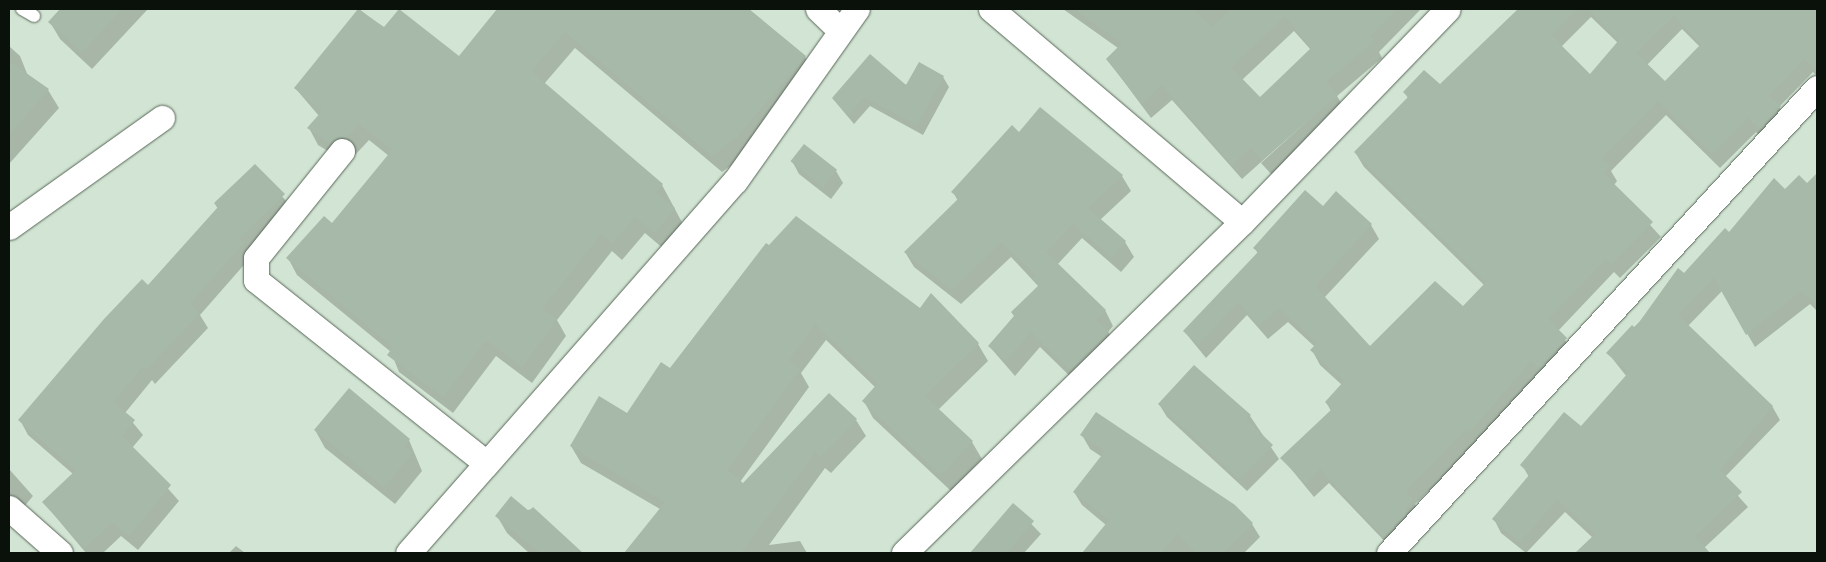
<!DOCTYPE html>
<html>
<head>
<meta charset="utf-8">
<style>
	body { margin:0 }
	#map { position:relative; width:1826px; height:562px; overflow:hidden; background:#d2e4d3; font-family:"Source Sans 3",sans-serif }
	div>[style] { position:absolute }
	.shadow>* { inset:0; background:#0003 }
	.building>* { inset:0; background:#a7b9a8; transform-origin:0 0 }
	.roads { filter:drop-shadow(0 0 1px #576758) drop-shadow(0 0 1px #576758) }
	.lane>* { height:12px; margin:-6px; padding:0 6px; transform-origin:6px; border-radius:6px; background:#fff }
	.street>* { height:25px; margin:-12.5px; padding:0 12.5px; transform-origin:12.5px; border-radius:12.5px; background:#fff }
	span { translate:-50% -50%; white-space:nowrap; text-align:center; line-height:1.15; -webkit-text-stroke:5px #d2e4d3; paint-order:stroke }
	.frame { position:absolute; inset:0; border:10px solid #0a110b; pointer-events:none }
</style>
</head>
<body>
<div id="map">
	<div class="shadow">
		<div style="clip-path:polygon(61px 9px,148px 9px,92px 69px,60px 39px,50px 22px)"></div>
		<div style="clip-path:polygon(359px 9px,385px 29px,459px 58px,490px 37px,514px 9px,748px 9px,805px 57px,815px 74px,747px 154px,722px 172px,575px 48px,544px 84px,662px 185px,684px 226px,665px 250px,645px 233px,622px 260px,612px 251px,557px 320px,566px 336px,532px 383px,496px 356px,453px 413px,399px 372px,391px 352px,297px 275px,288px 258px,332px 225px,389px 156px,369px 140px,356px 154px,341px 159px,318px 145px,309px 128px,319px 116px,296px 89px)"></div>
		<div style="clip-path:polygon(evenodd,1063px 9px,1421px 9px,1379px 52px,1382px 58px,1337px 96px,1346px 111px,1272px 175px,1261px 163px,1336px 95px,1242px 179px,1172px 100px,1151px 118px,1107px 59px,1118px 48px,1063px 9px,1294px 31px,1311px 50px,1259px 99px,1242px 80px,1294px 31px)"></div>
		<div style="clip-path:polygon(evenodd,1520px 9px,1817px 9px,1817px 76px,1813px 72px,1779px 107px,1788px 121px,1769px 142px,1756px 132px,1720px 168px,1666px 115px,1611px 171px,1617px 181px,1614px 185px,1661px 237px,1620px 278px,1614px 272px,1558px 331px,1575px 353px,1415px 504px,1420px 514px,1393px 550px,1329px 483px,1314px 497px,1282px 458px,1331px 411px,1326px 402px,1342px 385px,1320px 365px,1312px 350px,1315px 347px,1288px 322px,1268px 339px,1247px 315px,1206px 358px,1184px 331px,1258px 254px,1255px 248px,1323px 208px,1371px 225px,1379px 239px,1324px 298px,1370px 348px,1463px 308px,1484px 285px,1364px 167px,1355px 152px,1408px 98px,1405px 93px,1440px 86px,1520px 9px,1591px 17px,1618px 43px,1590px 76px,1561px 47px,1591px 17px,1520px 9px,1682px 29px,1700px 47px,1665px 83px,1647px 65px,1682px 29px)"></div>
		<div style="clip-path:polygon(9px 46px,20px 56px,28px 76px,48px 90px,59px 108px,9px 164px)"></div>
		<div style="clip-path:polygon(943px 77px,949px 87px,923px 135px,870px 106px,854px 124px,833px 99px)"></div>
		<div style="clip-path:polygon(1019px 134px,1122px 176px,1131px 191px,1100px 220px,1125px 242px,1134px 257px,1121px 272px,1082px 238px,1057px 265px,1105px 310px,1113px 326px,1108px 332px,1117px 348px,1079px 385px,1040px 347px,1015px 376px,989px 346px,1039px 287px,1011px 257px,961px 304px,914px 267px,905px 252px,958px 201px,953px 192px)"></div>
		<div style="clip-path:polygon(792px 161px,836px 171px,843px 183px,831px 199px,799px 174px)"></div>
		<div style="clip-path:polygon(255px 165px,293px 209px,200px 315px,208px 328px,155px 384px,152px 380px,125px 413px,143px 435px,132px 448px,179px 501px,138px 550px,121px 536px,103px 553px,86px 553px,44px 503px,73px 474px,28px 435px,20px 420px,148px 287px,218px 209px,215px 204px)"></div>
		<div style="clip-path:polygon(1817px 175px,1817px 311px,1810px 304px,1755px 347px,1722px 291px,1688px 326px,1772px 406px,1780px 420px,1723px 479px,1748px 507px,1704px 548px,1709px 553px,1577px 553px,1593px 538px,1565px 512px,1526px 553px,1501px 533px,1494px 519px,1529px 477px,1522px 465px,1581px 428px,1627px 377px,1608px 353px,1729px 233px,1785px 191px,1807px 185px)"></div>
		<div style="clip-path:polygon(766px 245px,920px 310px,931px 295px,978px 344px,988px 361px,938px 410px,972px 442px,982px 459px,951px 491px,873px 418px,864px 401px,876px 388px,826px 340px,801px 373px,809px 387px,740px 482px,743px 485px,856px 420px,866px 436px,831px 473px,825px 468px,769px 545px,800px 541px,807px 553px,626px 553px,660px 509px,581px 463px,571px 446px,627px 414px,670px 369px)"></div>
		<div style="clip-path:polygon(1159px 404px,1250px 416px,1279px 459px,1247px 491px,1167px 417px)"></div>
		<div style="clip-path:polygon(315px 430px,409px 440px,422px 471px,395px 504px,325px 448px)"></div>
		<div style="clip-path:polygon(1082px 435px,1252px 524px,1260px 537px,1244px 553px,1086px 553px,1106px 525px,1082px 505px,1074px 492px,1102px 457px,1090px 449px)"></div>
		<div style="clip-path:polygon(9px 469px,33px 496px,23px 508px,9px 505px)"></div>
		<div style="clip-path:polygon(1013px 505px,1041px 534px,1024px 553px,980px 553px,977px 548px)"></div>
		<div style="clip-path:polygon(533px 509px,581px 553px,529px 553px,507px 533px,497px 516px)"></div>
		<div style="clip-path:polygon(236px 546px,245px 553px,229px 553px)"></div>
	</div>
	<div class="building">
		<div style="clip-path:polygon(60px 9px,122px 9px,82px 52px,48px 22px)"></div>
		<div style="clip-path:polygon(358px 9px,384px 27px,399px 9px,459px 56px,497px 9px,749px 9px,806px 56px,737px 137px,712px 156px,565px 32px,531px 71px,663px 184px,656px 192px,675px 208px,655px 233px,635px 217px,612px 244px,601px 234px,542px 309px,557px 319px,522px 367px,486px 340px,443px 397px,387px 355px,393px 347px,286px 258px,324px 216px,332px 223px,392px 150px,359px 124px,346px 138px,330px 143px,307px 128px,322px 111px,294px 88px)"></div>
		<div style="clip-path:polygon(evenodd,1074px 9px,1193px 9px,1212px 27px,1231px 9px,1397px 9px,1370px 36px,1374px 41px,1326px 82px,1338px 95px,1262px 160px,1251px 147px,1232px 165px,1162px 85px,1142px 104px,1106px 59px,1122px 43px,1074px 9px,1285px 16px,1311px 48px,1260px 97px,1231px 67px,1285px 16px)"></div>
		<div style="clip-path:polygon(evenodd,1518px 9px,1577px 9px,1551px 35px,1590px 74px,1619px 40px,1588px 9px,1817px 9px,1817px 70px,1804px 59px,1769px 96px,1781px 106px,1760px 129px,1748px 118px,1712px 154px,1658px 101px,1601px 158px,1610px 166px,1603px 173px,1653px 222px,1611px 264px,1606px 259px,1548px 319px,1567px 338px,1539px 368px,1531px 361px,1470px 432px,1466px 429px,1406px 491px,1413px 499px,1404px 508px,1408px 512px,1384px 537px,1320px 469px,1306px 484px,1280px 458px,1332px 409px,1325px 402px,1344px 381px,1310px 350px,1317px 343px,1279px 308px,1259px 326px,1238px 302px,1198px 345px,1183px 331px,1258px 252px,1253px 248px,1305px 190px,1323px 206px,1336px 191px,1372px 224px,1315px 286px,1370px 346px,1435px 281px,1463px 306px,1486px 282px,1354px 152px,1408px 97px,1403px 92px,1424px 70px,1440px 84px,1518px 9px,1674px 16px,1701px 44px,1665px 81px,1636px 53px,1674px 16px)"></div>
		<div style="clip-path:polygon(870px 54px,906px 85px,919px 62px,944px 76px,917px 125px,864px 97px,848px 115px,832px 98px)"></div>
		<div style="clip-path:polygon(9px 61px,49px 89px,9px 135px)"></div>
		<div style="clip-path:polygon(1040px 107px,1123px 175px,1088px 208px,1126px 241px,1112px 258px,1073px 224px,1046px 252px,1106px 310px,1096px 320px,1109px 332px,1070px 370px,1031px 332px,1006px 361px,988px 346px,1014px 316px,1011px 312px,1039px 285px,1033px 279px,1036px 275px,1001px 242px,952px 290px,904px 252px,959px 198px,951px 192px,1012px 125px,1019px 132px)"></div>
		<div style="left:804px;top:144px;width:42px;height:22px;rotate:38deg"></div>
		<div style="clip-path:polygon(255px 164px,285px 194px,239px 239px,243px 244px,190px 303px,200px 313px,146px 370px,143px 367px,113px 402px,135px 420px,122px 436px,171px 485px,129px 536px,112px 522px,85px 548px,42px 502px,76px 470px,18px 420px,104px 319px,142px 279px,148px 285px,218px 207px,214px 203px)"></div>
		<div style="clip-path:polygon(1817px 173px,1817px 305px,1801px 291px,1746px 335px,1714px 278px,1678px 315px,1773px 406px,1720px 470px,1742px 492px,1695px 536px,1710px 553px,1575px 553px,1595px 534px,1557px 499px,1520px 543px,1492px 519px,1530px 474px,1520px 465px,1564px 412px,1581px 426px,1629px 372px,1606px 353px,1632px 325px,1635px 328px,1678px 268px,1684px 273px,1725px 228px,1729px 232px,1774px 178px,1785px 189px,1799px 175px,1807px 183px)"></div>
		<div style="clip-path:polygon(796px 216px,920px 308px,931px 293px,979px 343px,925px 396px,973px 441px,941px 475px,862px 401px,878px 383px,815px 324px,789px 360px,800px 369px,727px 470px,743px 483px,829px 393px,857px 419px,821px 457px,815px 452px,741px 553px,624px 553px,665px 502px,570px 446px,599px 396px,627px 413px,661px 362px,670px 368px,766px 243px,769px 245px)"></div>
		<div style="clip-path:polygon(1194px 365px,1251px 415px,1246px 419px,1273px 445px,1239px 479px,1158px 404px)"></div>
		<div style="clip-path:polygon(349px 388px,410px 439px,405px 446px,413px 453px,384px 487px,314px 430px)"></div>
		<div style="clip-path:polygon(1096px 412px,1235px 505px,1253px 523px,1223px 553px,1197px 553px,1177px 533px,1161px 553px,1082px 553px,1109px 520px,1073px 492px,1105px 451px,1080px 435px)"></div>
		<div style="clip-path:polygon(511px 496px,529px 511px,533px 507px,583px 553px,540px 553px,495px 516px)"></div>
		<div style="clip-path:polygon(1013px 503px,1034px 521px,1007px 553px,970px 553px)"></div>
	</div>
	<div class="roads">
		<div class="lane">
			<div style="left:22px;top:9px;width:14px;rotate:30deg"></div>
		</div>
		<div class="street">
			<div style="left:818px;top:9px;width:30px;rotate:44deg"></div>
			<div style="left:991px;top:9px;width:329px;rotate:40.3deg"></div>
			<div style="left:342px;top:151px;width:137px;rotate:128.8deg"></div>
			<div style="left:256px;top:258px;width:22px;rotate:90deg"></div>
			<div style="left:256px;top:280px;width:293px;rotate:38.5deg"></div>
			<div style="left:9px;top:227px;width:188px;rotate:-35.5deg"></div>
			<div style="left:9px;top:508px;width:68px;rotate:41.4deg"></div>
			<div style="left:408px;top:553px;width:495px;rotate:-48.7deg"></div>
			<div style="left:735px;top:181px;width:211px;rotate:-54.7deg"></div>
			<div style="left:904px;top:553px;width:473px;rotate:-44.4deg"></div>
			<div style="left:1242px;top:222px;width:296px;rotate:-46deg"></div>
			<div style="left:1389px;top:553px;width:632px;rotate:-47.37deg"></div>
		</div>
	</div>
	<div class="frame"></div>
</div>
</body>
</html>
